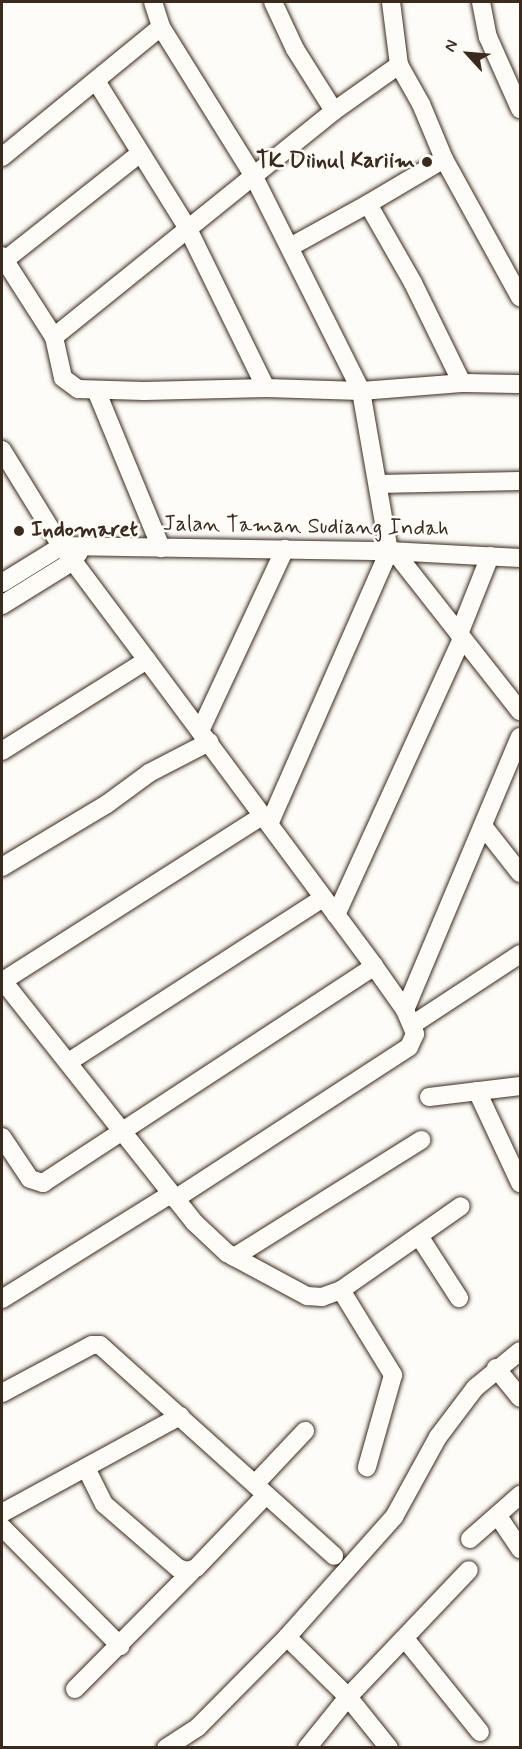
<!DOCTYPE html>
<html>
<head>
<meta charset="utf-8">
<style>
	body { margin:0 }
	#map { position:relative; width:522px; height:1749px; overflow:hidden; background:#fdfcf7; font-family:Mynerve,sans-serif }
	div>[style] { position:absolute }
	.roads { filter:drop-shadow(0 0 2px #3b2a1e) drop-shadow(0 0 2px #3b2a1e) }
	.minor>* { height:18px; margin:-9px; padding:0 9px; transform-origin:9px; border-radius:9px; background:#fdfcf7 }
	.dots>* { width:16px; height:16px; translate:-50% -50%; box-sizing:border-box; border:3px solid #fdfcf7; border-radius:50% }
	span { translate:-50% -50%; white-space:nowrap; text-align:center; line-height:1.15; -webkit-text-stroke:5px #fdfcf7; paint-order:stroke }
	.poi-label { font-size:22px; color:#3b2a1e; font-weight:700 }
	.right { translate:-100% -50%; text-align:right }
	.left { translate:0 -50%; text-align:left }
	.street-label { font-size:22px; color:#3b2a1e }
	.frame { position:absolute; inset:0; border:3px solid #3b2a1e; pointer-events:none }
	.north { position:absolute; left:438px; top:24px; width:60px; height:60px; -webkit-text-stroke:4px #fdfcf7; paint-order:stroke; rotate:296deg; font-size:16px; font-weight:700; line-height:24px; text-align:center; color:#3b2a1e }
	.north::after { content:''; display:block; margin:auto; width:21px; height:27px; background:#3b2a1e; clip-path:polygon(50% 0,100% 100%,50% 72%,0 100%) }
</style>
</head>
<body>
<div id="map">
	<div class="roads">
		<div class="minor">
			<div style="left:153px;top:2px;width:26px;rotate:72deg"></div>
			<div style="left:273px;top:2px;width:52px;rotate:64.9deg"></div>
			<div style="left:295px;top:49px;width:73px;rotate:57.8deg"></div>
			<div style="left:334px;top:111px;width:80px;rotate:-35.3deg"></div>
			<div style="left:391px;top:2px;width:64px;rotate:82.8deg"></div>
			<div style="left:399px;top:65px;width:45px;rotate:60.6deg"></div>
			<div style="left:421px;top:104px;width:60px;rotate:67.3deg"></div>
			<div style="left:444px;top:159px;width:158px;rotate:61.2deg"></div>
			<div style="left:481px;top:2px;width:36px;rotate:79deg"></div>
			<div style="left:488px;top:37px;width:79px;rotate:66deg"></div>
			<div style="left:96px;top:81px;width:174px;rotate:58.1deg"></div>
			<div style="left:188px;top:229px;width:177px;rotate:63.9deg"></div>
			<div style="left:334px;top:111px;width:360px;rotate:141.1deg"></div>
			<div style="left:54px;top:337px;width:42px;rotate:77.6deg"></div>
			<div style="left:63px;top:378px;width:19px;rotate:36deg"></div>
			<div style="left:78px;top:389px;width:66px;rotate:1.7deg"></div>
			<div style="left:144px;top:391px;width:122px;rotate:-1.4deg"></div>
			<div style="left:266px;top:388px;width:95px;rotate:1.8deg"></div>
			<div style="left:361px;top:391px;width:101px;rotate:-4.5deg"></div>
			<div style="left:2px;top:157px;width:205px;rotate:-39.3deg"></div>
			<div style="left:161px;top:27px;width:174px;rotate:58.1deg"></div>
			<div style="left:253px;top:175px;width:241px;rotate:63.4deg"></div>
			<div style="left:361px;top:391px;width:162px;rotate:80.1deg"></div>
			<div style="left:389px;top:551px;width:298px;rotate:113.7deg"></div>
			<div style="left:444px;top:159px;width:88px;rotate:149.4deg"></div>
			<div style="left:368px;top:204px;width:91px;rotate:60.3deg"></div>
			<div style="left:413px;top:283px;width:111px;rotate:63.9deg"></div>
			<div style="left:462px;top:383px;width:58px;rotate:1deg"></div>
			<div style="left:290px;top:247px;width:89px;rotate:-28.9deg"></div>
			<div style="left:2px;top:256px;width:96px;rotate:57.3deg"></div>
			<div style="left:5px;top:260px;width:171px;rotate:-38.3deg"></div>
			<div style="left:96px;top:390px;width:171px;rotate:67.6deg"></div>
			<div style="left:2px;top:450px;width:107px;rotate:58.4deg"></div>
			<div style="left:58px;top:541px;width:149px;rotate:53.2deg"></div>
			<div style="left:147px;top:660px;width:171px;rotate:147.9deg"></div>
			<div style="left:378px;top:484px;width:142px;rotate:-1.2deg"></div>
			<div style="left:394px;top:551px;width:204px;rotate:51.8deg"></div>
			<div style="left:2px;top:583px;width:70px;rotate:-31.7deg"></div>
			<div style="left:62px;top:546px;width:327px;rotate:0.9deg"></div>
			<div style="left:389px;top:551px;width:131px;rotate:3.1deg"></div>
			<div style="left:2px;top:605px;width:84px;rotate:-31.8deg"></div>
			<div style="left:73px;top:561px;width:11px;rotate:-56deg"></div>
			<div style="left:459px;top:634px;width:84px;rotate:-68.3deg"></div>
			<div style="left:147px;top:660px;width:381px;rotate:53.4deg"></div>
			<div style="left:374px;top:966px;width:54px;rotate:54.8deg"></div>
			<div style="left:405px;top:1010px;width:26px;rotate:67deg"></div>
			<div style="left:415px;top:1034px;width:14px;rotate:115deg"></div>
			<div style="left:409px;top:1047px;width:279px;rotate:147deg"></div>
			<div style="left:200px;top:731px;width:201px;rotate:-65deg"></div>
			<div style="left:262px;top:816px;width:307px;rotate:147.5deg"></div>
			<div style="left:3px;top:981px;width:309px;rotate:51.6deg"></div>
			<div style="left:195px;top:1223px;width:44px;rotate:43.2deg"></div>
			<div style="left:227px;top:1253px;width:91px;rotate:28.3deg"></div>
			<div style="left:307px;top:1296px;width:15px;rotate:4deg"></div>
			<div style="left:322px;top:1297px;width:20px;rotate:-20deg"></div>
			<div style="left:341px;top:1290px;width:146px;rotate:-35deg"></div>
			<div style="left:483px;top:826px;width:60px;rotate:51.8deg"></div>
			<div style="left:2px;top:867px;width:122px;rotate:-31deg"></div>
			<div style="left:107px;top:804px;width:52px;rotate:-36.4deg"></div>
			<div style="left:149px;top:773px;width:68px;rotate:-27.3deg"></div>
			<div style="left:336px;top:915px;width:304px;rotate:-65.5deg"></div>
			<div style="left:405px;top:1010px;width:296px;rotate:-67.2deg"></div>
			<div style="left:412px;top:1025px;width:129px;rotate:-33.3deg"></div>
			<div style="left:70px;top:1061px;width:301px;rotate:-32.8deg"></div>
			<div style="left:477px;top:1091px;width:102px;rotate:64.9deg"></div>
			<div style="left:429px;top:1097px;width:92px;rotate:-6.9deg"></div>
			<div style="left:2px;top:1137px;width:50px;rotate:56.3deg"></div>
			<div style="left:30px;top:1179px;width:14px;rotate:17deg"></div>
			<div style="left:43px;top:1183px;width:396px;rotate:-33.2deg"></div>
			<div style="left:419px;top:1236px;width:74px;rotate:57.2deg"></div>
			<div style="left:234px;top:1257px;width:221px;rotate:-32deg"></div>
			<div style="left:341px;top:1290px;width:100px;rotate:58.5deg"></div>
			<div style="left:393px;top:1375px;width:96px;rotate:105.8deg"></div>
			<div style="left:2px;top:1299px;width:199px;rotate:-31.9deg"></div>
			<div style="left:496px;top:1368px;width:38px;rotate:51deg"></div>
			<div style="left:2px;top:1393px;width:102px;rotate:-28.1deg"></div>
			<div style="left:92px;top:1345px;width:8px"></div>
			<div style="left:100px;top:1345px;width:315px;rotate:42deg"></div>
			<div style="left:86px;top:1468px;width:40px;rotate:63.4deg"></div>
			<div style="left:104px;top:1504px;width:98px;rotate:40.9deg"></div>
			<div style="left:178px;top:1568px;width:9px;rotate:18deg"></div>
			<div style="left:187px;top:1571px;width:9px;rotate:-18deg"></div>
			<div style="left:196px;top:1568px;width:101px;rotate:-46.2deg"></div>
			<div style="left:255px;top:1484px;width:73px;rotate:-46.7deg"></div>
			<div style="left:2px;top:1513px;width:203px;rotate:-28.6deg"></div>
			<div style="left:498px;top:1516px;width:40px;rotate:56deg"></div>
			<div style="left:2px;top:1527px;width:168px;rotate:45.2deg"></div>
			<div style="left:470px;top:1539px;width:67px;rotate:-41.3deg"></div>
			<div style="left:287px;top:1637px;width:86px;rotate:44.5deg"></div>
			<div style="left:348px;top:1697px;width:65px;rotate:51.2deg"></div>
			<div style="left:406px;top:1640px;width:118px;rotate:51.2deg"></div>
			<div style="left:75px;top:1689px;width:165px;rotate:-45.2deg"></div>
			<div style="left:166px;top:1748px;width:38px;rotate:-33deg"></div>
			<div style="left:198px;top:1727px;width:127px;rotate:-45.3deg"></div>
			<div style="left:287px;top:1637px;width:161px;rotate:-48.3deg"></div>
			<div style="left:394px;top:1517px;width:91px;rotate:-61.2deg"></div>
			<div style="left:438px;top:1437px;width:61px;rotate:-52.9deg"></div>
			<div style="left:475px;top:1388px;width:58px;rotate:-39.4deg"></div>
			<div style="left:307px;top:1748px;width:65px;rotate:-51.2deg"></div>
			<div style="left:348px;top:1697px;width:175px;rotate:-46.4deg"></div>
		</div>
	</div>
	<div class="dots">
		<div style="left:427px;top:162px;background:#3b2a1e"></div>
		<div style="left:19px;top:531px;background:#3b2a1e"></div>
	</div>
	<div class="poi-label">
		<span class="right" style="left:415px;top:162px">TK Diinul Kariim</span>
		<span class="left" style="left:31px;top:531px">Indomaret</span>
	</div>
	<div class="street-label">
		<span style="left:306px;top:527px;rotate:1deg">Jalan Taman Sudiang Indah</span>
	</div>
	<div class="frame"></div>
	<div class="north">N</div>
</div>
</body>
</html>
